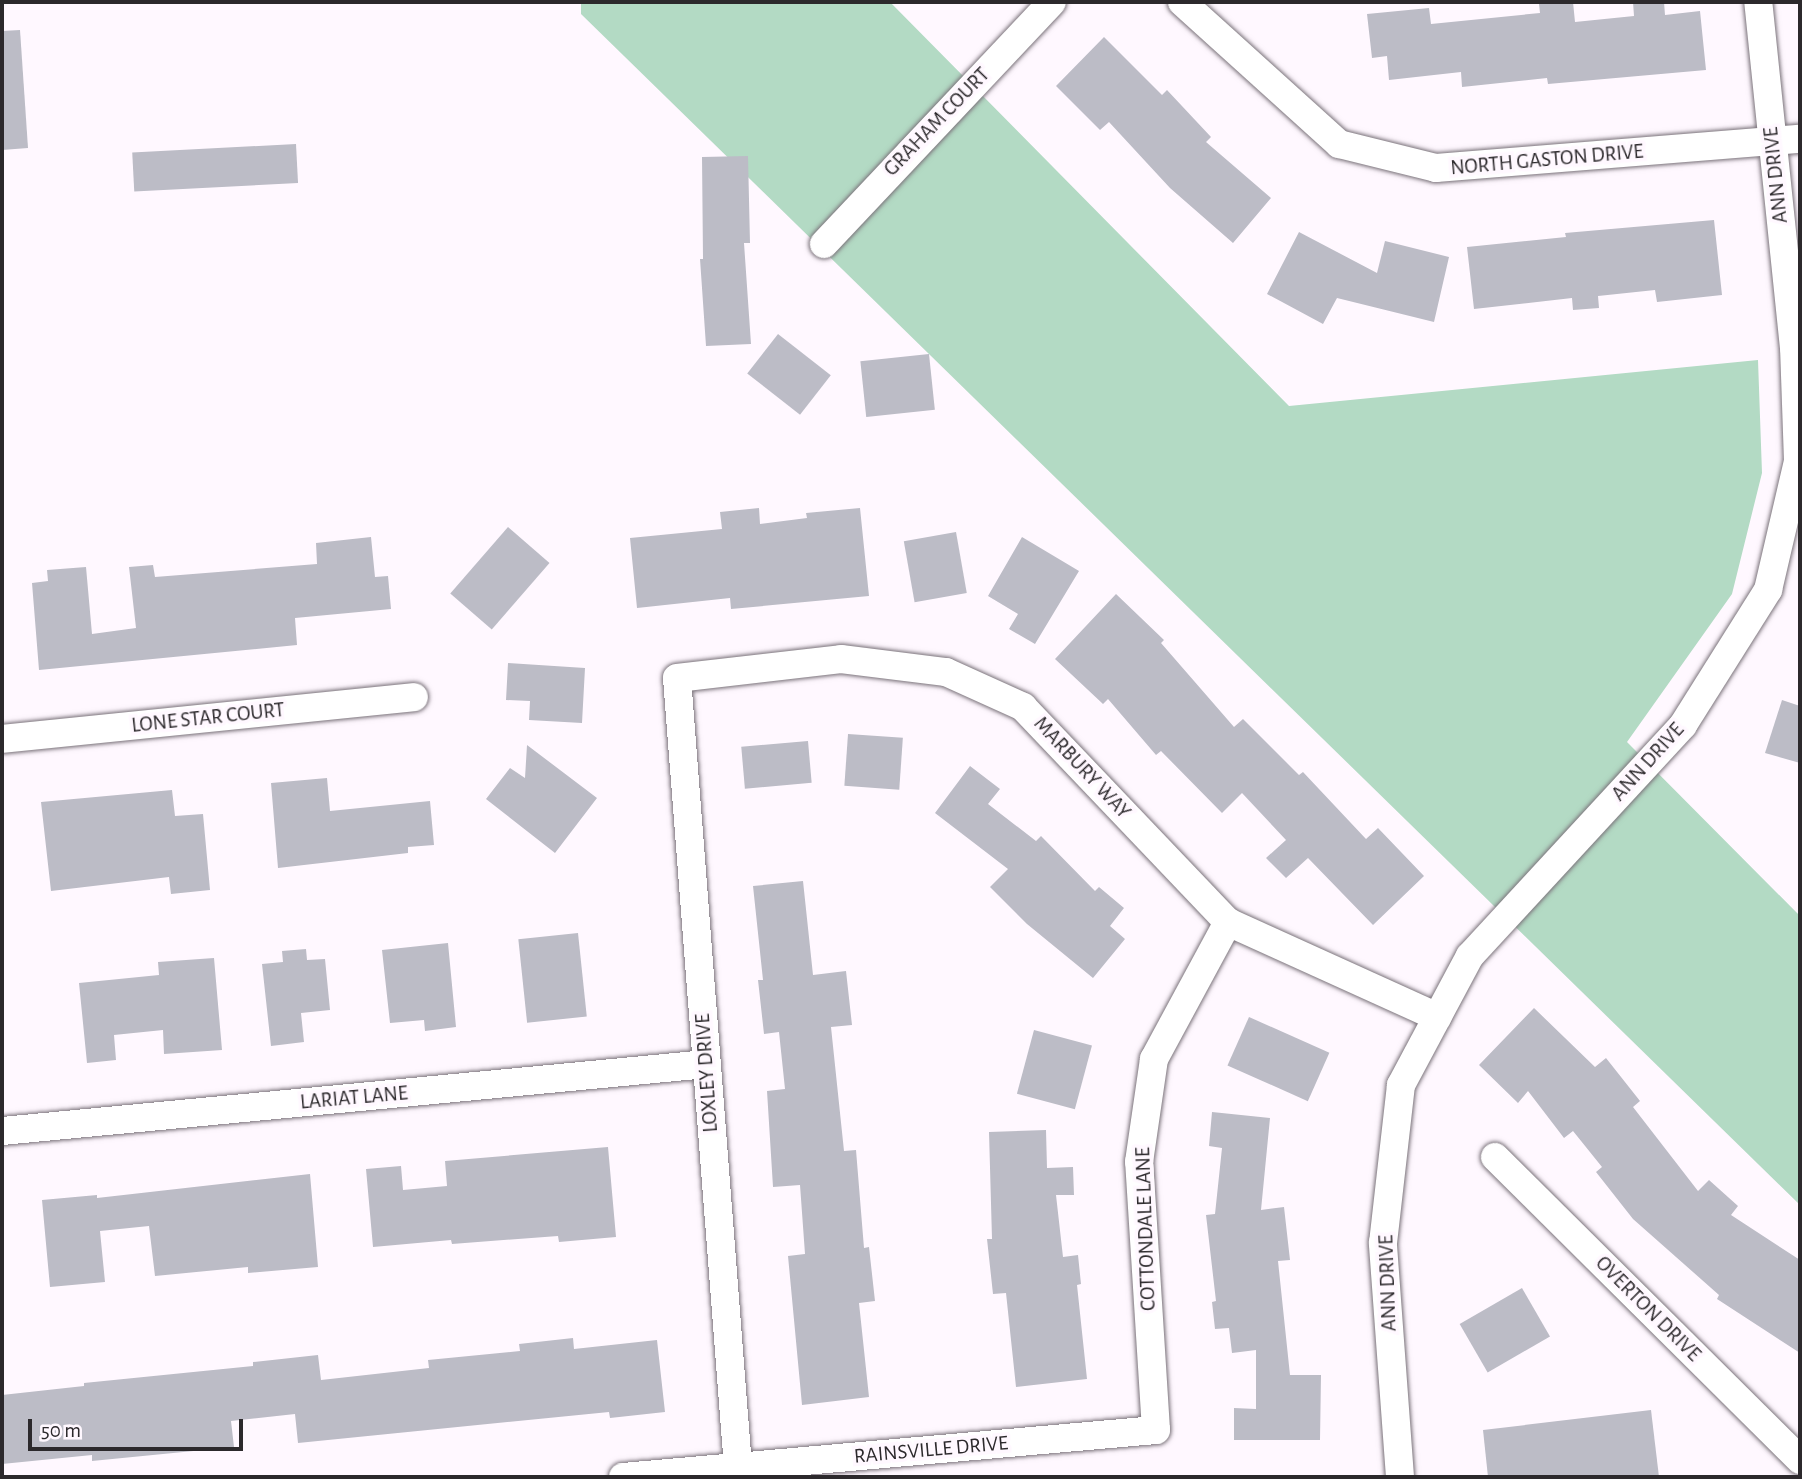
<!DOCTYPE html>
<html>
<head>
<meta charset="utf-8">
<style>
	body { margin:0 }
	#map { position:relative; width:1802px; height:1479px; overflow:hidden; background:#fff8ff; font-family:"Alegreya Sans",sans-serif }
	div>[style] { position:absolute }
	.green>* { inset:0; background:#b3dac4 }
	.building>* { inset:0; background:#bcbcc6; transform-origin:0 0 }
	.roads { filter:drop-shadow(0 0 2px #7b737b) drop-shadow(0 0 2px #7b737b) }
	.minor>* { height:28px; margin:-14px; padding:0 14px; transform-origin:14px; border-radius:14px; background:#fff }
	span { translate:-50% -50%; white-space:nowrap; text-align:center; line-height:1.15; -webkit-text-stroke:7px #fff8ff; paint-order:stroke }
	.street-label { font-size:21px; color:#2c292c }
	.frame { position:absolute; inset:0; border:4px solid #2c292c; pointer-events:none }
	.scale { position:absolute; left:28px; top:1419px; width:215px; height:32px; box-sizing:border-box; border:4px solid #2c292c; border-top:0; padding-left:9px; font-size:21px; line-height:24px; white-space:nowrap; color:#2c292c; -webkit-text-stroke:5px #fff8ff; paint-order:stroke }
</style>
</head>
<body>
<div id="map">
	<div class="green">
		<div style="clip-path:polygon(581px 2px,890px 2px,1289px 406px,1758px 360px,1762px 473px,1732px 594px,1627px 742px,1800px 916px,1800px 1205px,581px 14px)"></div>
	</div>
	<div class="building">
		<div style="clip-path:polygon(1561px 2px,1573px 2px,1575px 22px,1634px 16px,1633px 2px,1664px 2px,1665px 15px,1700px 11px,1706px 70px,1548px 84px,1547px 78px,1462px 87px,1461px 72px,1389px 80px,1387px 56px,1372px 58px,1367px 14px,1429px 8px,1431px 24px,1540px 13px,1539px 4px)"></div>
		<div style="clip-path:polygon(20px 30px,28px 148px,2px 150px,2px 31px)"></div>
		<div style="clip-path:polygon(1104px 37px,1162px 95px,1167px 90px,1211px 137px,1206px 142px,1271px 198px,1233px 243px,1170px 188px,1109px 122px,1100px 130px,1056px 86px)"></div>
		<div style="left:296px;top:144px;width:39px;height:164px;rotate:87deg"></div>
		<div style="clip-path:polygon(748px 156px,750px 243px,744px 243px,751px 344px,706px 346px,700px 259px,703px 259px,702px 157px)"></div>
		<div style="clip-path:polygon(1714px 220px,1722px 295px,1657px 302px,1655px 290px,1598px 296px,1599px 308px,1573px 310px,1572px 298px,1474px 309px,1467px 247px,1566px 237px,1565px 233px)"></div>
		<div style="clip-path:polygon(1299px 232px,1377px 273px,1385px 241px,1449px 257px,1434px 322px,1337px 298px,1323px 324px,1267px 294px)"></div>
		<div style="left:778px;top:334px;width:67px;height:50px;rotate:38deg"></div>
		<div style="left:929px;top:354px;width:56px;height:69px;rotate:84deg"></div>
		<div style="clip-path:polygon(759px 508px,760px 524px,807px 518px,806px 513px,860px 508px,869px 596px,731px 609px,730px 598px,637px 608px,630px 538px,722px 529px,720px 512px)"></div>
		<div style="left:508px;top:527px;width:55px;height:88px;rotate:41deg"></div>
		<div style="left:956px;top:532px;width:62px;height:53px;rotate:80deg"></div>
		<div style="clip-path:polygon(371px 537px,375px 577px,388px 576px,391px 609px,295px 618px,297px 645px,39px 670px,32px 583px,48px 581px,47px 570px,86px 567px,92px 634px,136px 628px,129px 567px,153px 565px,155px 577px,317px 564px,316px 543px)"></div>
		<div style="clip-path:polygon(1022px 537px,1079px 571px,1035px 644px,1009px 629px,1018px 614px,988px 596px)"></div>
		<div style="clip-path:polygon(1116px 594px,1164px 640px,1161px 643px,1234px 727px,1243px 719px,1299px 775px,1303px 772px,1366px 839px,1378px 828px,1424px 876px,1373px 925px,1308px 858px,1286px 878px,1266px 858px,1286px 840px,1242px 793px,1222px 813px,1161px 751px,1156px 755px,1108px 699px,1103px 704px,1055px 659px)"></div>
		<div style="clip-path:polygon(508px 663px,585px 668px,582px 723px,529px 720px,530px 701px,506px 700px)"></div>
		<div style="clip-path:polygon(1782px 700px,1800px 706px,1800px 763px,1765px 753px)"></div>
		<div style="left:848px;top:734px;width:55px;height:52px;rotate:4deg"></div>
		<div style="left:808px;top:741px;width:42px;height:67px;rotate:85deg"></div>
		<div style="clip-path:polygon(527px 745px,597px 798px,555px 853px,486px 799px,510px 768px,525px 778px)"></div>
		<div style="clip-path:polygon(970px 766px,1000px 789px,988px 804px,1036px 841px,1041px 836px,1095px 891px,1099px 887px,1124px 908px,1110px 926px,1125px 939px,1093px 978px,1027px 924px,990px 887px,1008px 869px,935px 813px)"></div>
		<div style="clip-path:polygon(327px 778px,330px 811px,430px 801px,434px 845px,408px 847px,408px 853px,278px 868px,271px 783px)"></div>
		<div style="clip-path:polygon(172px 790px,175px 816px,203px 814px,210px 890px,171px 894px,169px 877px,51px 891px,41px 802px)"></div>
		<div style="clip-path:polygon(803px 881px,813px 975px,846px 971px,852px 1025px,831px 1027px,844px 1151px,856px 1150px,864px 1248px,869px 1247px,875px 1301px,859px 1303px,869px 1397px,802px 1405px,788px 1256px,805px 1254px,800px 1185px,773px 1187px,767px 1091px,785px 1089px,779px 1032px,764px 1034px,758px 980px,763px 980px,753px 886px)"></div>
		<div style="left:578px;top:933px;width:84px;height:60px;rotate:84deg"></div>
		<div style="clip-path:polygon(448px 943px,456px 1027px,425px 1031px,424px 1020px,390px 1023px,382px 950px)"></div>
		<div style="clip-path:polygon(306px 949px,307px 960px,325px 959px,330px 1010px,301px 1013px,304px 1042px,271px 1046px,262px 964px,283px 962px,282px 951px)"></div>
		<div style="clip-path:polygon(214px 958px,222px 1050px,164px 1054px,163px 1030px,114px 1035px,116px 1060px,87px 1063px,79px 983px,159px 975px,158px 962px)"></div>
		<div style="clip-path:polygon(1534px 1008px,1595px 1067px,1606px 1058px,1640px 1101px,1633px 1107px,1698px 1191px,1709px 1180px,1738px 1206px,1731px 1215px,1800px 1260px,1800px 1353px,1717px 1299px,1719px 1295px,1633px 1219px,1596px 1172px,1602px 1167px,1573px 1131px,1564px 1138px,1528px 1091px,1518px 1103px,1479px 1065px)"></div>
		<div style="left:1249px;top:1017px;width:88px;height:53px;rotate:24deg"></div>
		<div style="left:1034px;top:1030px;width:60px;height:66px;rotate:15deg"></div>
		<div style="clip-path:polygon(1212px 1112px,1270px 1118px,1261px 1210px,1284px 1207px,1290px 1260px,1278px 1261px,1290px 1375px,1321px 1375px,1320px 1440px,1234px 1440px,1234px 1408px,1256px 1409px,1256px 1350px,1232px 1353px,1229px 1328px,1215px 1329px,1212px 1302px,1216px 1301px,1206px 1215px,1215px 1214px,1222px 1148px,1209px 1146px)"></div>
		<div style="clip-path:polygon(1046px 1130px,1047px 1168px,1073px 1167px,1074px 1195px,1056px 1195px,1063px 1257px,1078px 1255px,1081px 1284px,1077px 1285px,1087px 1379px,1016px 1387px,1006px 1293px,993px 1294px,987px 1239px,992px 1239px,989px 1132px)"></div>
		<div style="clip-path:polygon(608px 1147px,616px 1237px,559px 1242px,558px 1236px,452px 1244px,451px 1240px,373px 1247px,366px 1169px,401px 1166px,403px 1190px,447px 1186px,445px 1161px)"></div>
		<div style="clip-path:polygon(310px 1174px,318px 1267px,248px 1273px,248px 1267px,155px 1276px,149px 1226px,100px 1231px,105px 1282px,50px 1287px,42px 1200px,97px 1195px,97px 1198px)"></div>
		<div style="left:1522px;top:1288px;width:56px;height:72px;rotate:60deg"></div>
		<div style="clip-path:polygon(573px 1338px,574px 1349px,657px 1340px,665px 1412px,610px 1418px,609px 1412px,298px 1443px,295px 1414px,231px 1421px,234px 1447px,92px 1461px,92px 1455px,2px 1464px,2px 1395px,84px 1386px,84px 1383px,253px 1366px,253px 1362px,318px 1355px,321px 1380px,429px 1368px,428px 1360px,520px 1351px,519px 1344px)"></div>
		<div style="clip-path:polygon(1651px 1410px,1659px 1477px,1488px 1477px,1483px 1430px)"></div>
	</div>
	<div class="roads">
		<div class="minor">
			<div style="left:1182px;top:2px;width:212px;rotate:42.1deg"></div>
			<div style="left:1339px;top:144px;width:100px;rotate:13.9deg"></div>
			<div style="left:1436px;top:168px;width:365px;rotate:-4.6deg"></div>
			<div style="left:824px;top:244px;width:332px;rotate:-46.7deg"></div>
			<div style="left:2px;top:739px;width:414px;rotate:-5.8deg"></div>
			<div style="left:2px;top:1131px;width:708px;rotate:-5.43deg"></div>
			<div style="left:1495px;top:1157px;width:430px;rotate:44.8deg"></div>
			<div style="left:738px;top:1467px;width:791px;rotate:-94.42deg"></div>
			<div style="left:677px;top:678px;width:165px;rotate:-6.6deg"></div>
			<div style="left:841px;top:659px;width:106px;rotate:7.1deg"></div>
			<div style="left:946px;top:672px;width:85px;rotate:24.4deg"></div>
			<div style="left:1023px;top:707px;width:297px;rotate:46.4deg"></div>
			<div style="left:1228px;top:922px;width:230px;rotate:24.4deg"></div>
			<div style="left:623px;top:1477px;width:535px;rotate:-5.04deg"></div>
			<div style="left:1156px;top:1430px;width:269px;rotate:-93.6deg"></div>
			<div style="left:1139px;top:1162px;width:104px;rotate:-81.7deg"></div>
			<div style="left:1154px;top:1059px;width:156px;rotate:-61.6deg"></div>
			<div style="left:1400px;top:1477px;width:235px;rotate:-94.2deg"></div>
			<div style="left:1383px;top:1243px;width:159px;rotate:-83.5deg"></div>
			<div style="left:1401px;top:1085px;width:146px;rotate:-61.9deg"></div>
			<div style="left:1470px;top:956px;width:314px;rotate:-47.3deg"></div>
			<div style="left:1683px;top:725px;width:160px;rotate:-57.8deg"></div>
			<div style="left:1768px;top:590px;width:132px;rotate:-76.9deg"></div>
			<div style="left:1798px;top:461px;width:113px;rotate:-92deg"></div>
			<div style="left:1794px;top:348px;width:348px;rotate:-95.9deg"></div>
		</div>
	</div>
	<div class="street-label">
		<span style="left:937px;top:122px;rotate:-46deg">GRAHAM COURT</span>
		<span style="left:1547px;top:160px;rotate:-5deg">NORTH GASTON DRIVE</span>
		<span style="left:1776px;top:175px;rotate:-96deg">ANN DRIVE</span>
		<span style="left:208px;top:718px;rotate:-6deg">LONE STAR COURT</span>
		<span style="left:1648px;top:762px;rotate:-48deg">ANN DRIVE</span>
		<span style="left:1082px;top:768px;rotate:47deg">MARBURY WAY</span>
		<span style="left:707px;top:1073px;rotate:-94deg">LOXLEY DRIVE</span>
		<span style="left:354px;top:1098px;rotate:-5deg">LARIAT LANE</span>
		<span style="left:1146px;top:1229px;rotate:-92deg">COTTONDALE LANE</span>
		<span style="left:1388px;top:1283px;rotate:-92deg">ANN DRIVE</span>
		<span style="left:1648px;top:1309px;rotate:45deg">OVERTON DRIVE</span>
		<span style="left:931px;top:1450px;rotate:-5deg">RAINSVILLE DRIVE</span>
	</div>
	<div class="frame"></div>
	<div class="scale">50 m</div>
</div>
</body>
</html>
